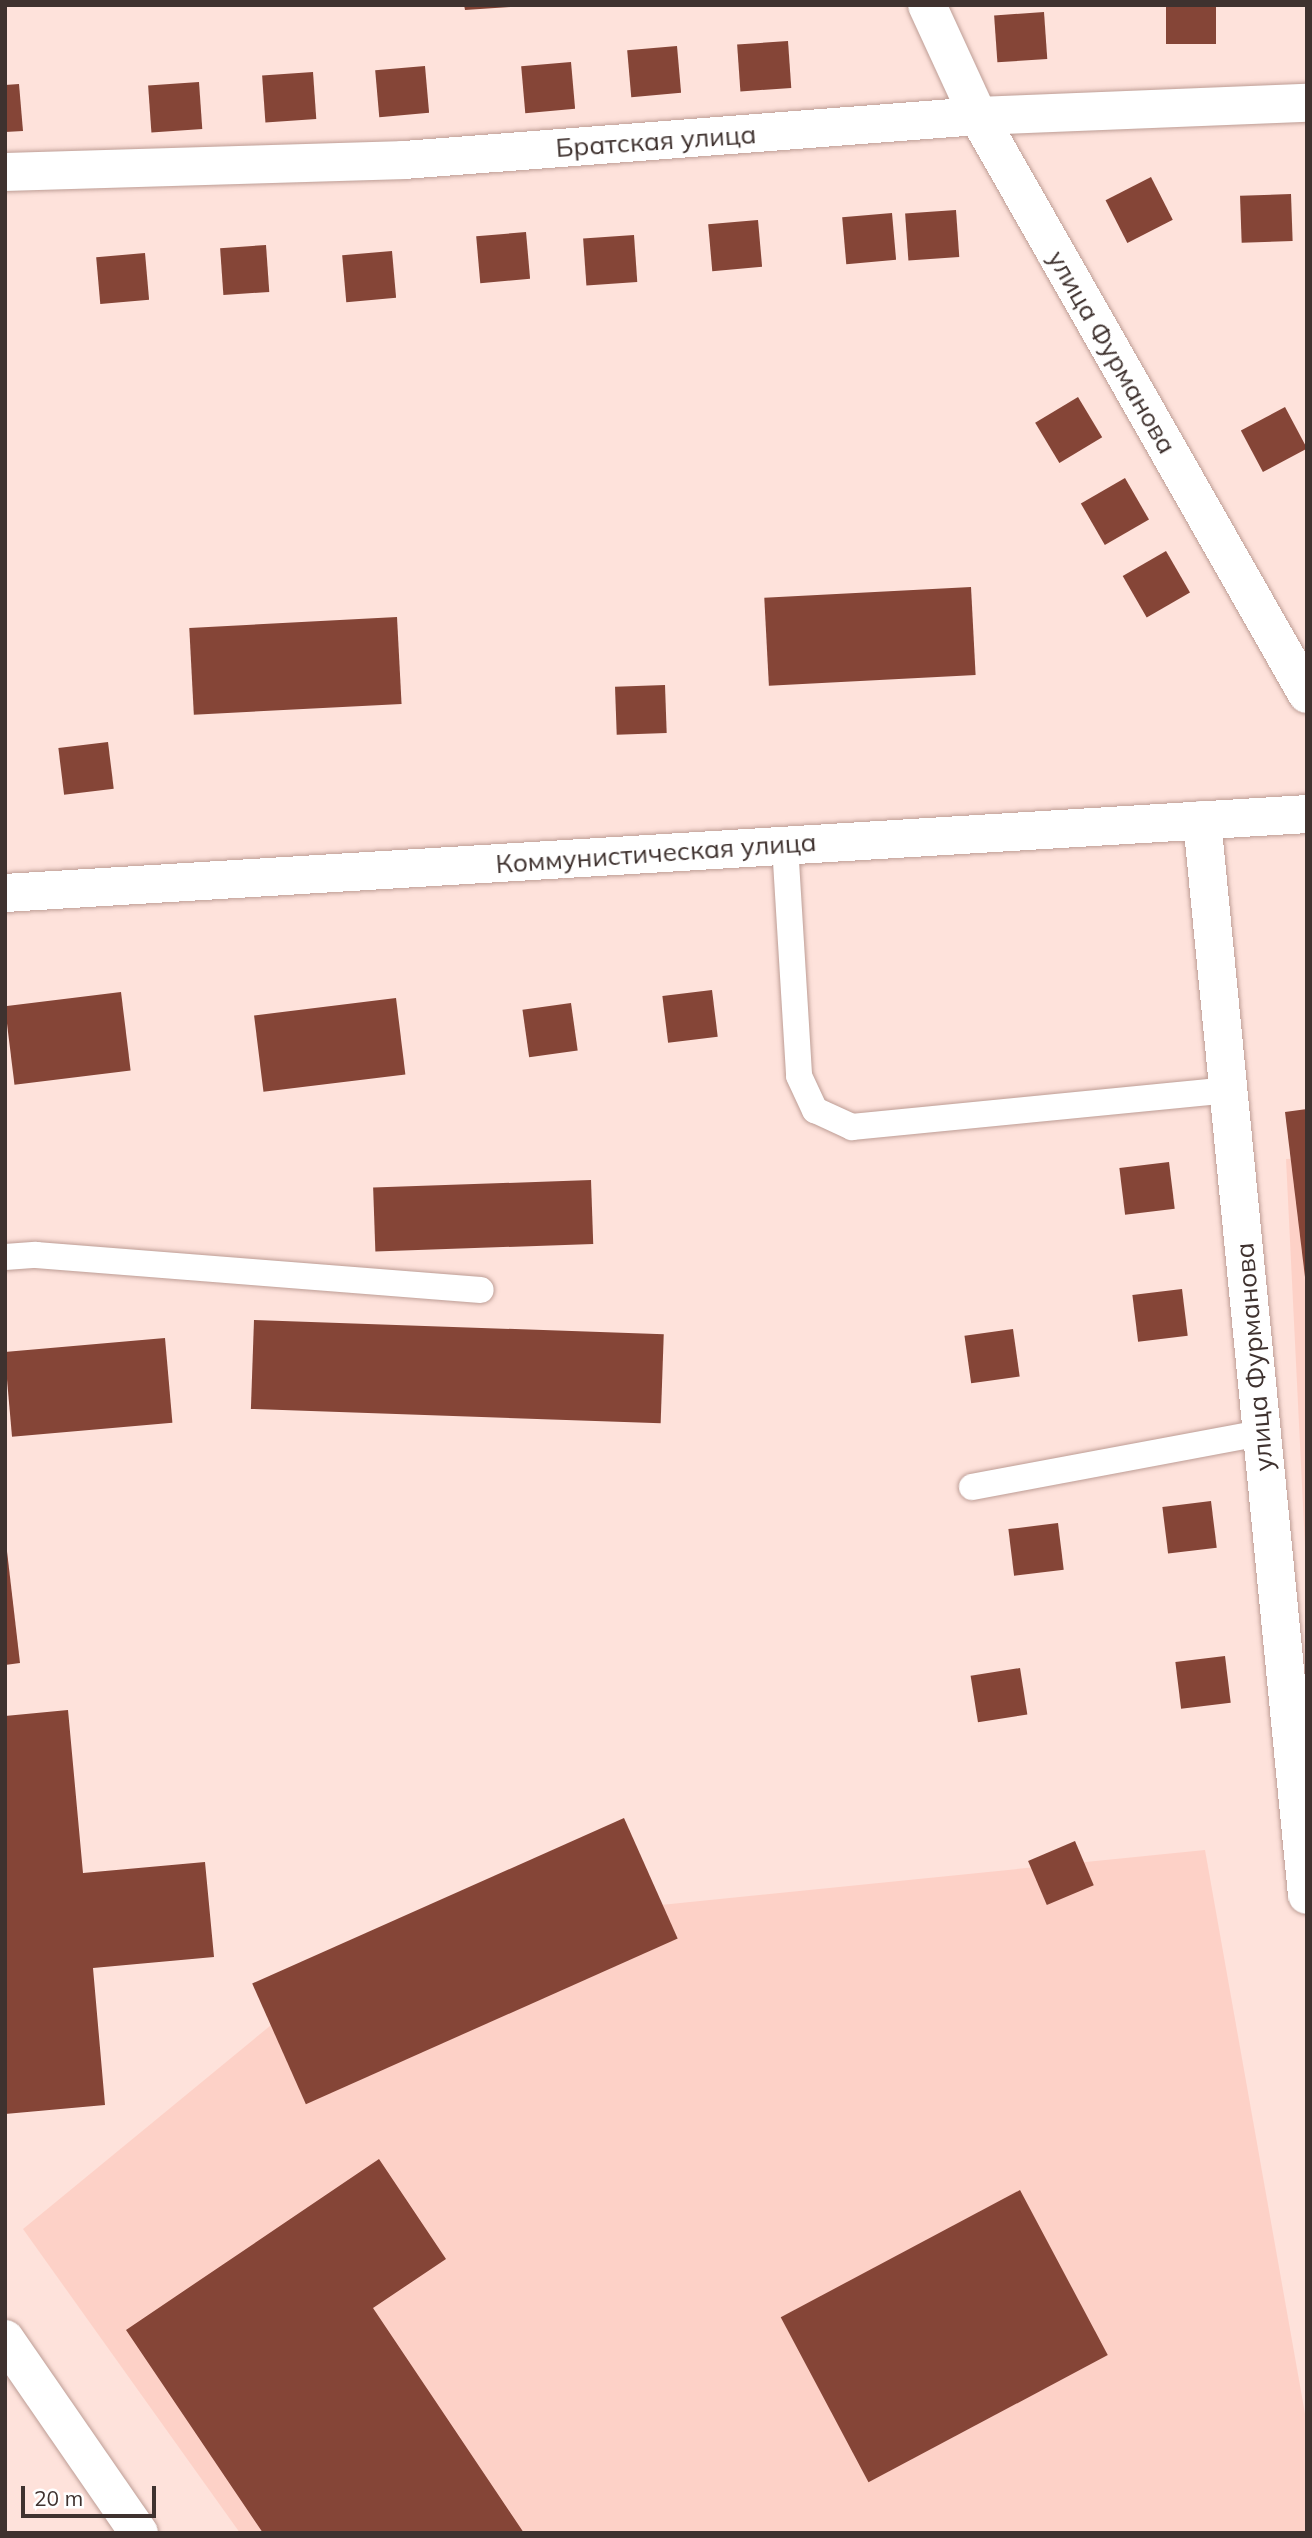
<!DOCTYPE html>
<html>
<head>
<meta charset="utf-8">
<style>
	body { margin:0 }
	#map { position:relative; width:1312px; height:2538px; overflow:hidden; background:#fee2db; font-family:Mulish,sans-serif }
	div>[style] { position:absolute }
	.built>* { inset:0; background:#fdd1c7 }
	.building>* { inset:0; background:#854537; transform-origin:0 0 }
	.roads { filter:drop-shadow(0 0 2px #bd9d95) drop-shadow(0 0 2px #bd9d95) }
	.service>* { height:26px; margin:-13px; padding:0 13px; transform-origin:13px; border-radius:13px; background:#fff }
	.minor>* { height:38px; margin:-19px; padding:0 19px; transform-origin:19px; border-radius:19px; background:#fff }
	.tertiary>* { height:38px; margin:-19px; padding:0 19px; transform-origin:19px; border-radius:19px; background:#fff }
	span { translate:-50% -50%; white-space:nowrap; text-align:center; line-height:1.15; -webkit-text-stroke:7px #fff; paint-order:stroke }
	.street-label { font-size:26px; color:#3f322f }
	.frame { position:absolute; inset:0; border:7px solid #3f322f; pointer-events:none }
	.scale { position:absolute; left:21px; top:2486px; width:135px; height:32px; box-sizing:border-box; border:4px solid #3f322f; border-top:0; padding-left:9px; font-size:21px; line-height:24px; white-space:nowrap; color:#3f322f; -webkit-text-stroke:5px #fff; paint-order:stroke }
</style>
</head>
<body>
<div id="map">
	<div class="built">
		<div style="clip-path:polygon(1307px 1158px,1307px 1587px,1286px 1159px)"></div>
		<div style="clip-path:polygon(1205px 1850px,1307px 2425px,1307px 2533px,240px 2533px,23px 2229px,383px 1933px)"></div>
	</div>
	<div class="building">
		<div style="clip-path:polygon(464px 5px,510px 5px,510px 7px,465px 10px)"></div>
		<div style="left:1166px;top:5px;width:50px;height:39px"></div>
		<div style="left:1044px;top:12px;width:47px;height:50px;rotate:86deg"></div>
		<div style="left:788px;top:41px;width:47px;height:51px;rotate:86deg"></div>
		<div style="left:677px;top:46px;width:47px;height:50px;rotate:85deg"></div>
		<div style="left:571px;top:62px;width:47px;height:50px;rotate:85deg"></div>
		<div style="left:425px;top:66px;width:47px;height:50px;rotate:85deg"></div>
		<div style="left:313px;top:72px;width:47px;height:51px;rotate:86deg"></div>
		<div style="left:199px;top:82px;width:47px;height:51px;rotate:86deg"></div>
		<div style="clip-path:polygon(19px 84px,23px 131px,5px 132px,5px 85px)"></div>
		<div style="left:1151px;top:177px;width:48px;height:51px;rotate:63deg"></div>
		<div style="left:1291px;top:194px;width:47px;height:51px;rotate:88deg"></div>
		<div style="left:956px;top:210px;width:47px;height:51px;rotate:86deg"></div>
		<div style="left:892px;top:213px;width:47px;height:50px;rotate:85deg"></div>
		<div style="left:758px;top:220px;width:47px;height:50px;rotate:85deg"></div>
		<div style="left:526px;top:232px;width:47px;height:50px;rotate:85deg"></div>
		<div style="left:634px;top:235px;width:47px;height:51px;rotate:86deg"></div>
		<div style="left:266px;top:245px;width:47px;height:46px;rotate:86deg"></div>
		<div style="left:392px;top:251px;width:47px;height:50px;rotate:85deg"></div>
		<div style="left:145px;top:253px;width:47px;height:49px;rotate:85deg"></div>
		<div style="left:1078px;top:397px;width:47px;height:50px;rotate:59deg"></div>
		<div style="left:1285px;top:407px;width:47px;height:50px;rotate:62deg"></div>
		<div style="left:1125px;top:478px;width:48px;height:51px;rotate:60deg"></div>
		<div style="left:1166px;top:551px;width:48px;height:50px;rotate:60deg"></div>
		<div style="left:971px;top:587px;width:88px;height:207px;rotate:87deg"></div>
		<div style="left:397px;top:617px;width:87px;height:208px;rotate:87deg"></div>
		<div style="left:665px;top:685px;width:48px;height:50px;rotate:88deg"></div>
		<div style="left:108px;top:742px;width:47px;height:50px;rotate:83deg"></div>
		<div style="left:712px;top:990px;width:47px;height:50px;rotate:83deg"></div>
		<div style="left:121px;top:992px;width:79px;height:117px;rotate:83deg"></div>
		<div style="left:396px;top:998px;width:77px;height:143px;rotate:83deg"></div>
		<div style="left:571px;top:1003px;width:48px;height:49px;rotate:82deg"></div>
		<div style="clip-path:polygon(1307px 1109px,1307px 1277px,1305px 1277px,1285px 1112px)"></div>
		<div style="left:1169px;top:1162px;width:47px;height:50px;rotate:83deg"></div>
		<div style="left:591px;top:1180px;width:64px;height:218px;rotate:88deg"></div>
		<div style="left:1182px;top:1289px;width:47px;height:50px;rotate:83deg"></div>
		<div style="left:254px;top:1320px;width:410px;height:89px;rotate:2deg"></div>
		<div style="left:1013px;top:1329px;width:48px;height:49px;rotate:82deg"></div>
		<div style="left:165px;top:1338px;width:85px;height:161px;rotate:85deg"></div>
		<div style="left:1211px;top:1501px;width:47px;height:49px;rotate:83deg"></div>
		<div style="left:1058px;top:1523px;width:47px;height:50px;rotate:83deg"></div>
		<div style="clip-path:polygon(5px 1534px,20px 1663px,5px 1665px)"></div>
		<div style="left:1225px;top:1656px;width:47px;height:50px;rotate:83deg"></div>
		<div style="left:1020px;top:1668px;width:47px;height:50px;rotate:81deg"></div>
		<div style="clip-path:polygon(68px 1710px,83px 1873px,205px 1862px,214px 1957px,93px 1968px,105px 2105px,5px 2114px,5px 1716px)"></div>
		<div style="left:624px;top:1818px;width:132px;height:407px;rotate:66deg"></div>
		<div style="left:1075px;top:1841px;width:48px;height:51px;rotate:67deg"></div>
		<div style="clip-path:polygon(379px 2159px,446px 2259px,373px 2308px,524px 2533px,263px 2533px,126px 2330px)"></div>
		<div style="left:1020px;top:2190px;width:187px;height:271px;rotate:62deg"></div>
	</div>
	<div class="roads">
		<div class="service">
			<div style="left:785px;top:845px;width:231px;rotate:86.5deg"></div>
			<div style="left:799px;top:1076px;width:38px;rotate:65deg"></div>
			<div style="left:815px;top:1110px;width:41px;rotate:24.7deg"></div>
			<div style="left:852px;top:1127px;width:379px;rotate:-5.6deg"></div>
			<div style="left:5px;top:1257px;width:31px;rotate:-4deg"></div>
			<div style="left:36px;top:1255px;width:446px;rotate:4.5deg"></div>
			<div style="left:972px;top:1487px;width:294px;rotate:-10.6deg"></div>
		</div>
		<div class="minor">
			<div style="left:927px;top:5px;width:122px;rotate:65.3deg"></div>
			<div style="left:978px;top:116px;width:665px;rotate:60.35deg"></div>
			<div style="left:5px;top:172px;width:399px;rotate:-1.7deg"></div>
			<div style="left:404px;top:160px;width:576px;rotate:-4.38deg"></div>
			<div style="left:978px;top:116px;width:329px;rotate:-2.3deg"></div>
			<div style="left:1202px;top:820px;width:1080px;rotate:84.42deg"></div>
			<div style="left:5px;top:893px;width:1304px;rotate:-3.47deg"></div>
		</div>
		<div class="tertiary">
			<div style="left:5px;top:2339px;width:236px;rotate:55.4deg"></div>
		</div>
	</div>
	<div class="street-label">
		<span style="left:656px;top:141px;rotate:-4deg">Братская улица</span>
		<span style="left:1112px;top:352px;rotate:60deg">улица Фурманова</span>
		<span style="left:656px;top:853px;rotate:-4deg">Коммунистическая улица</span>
		<span style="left:1254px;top:1357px;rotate:-95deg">улица Фурманова</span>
	</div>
	<div class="frame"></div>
	<div class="scale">20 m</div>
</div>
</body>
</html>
